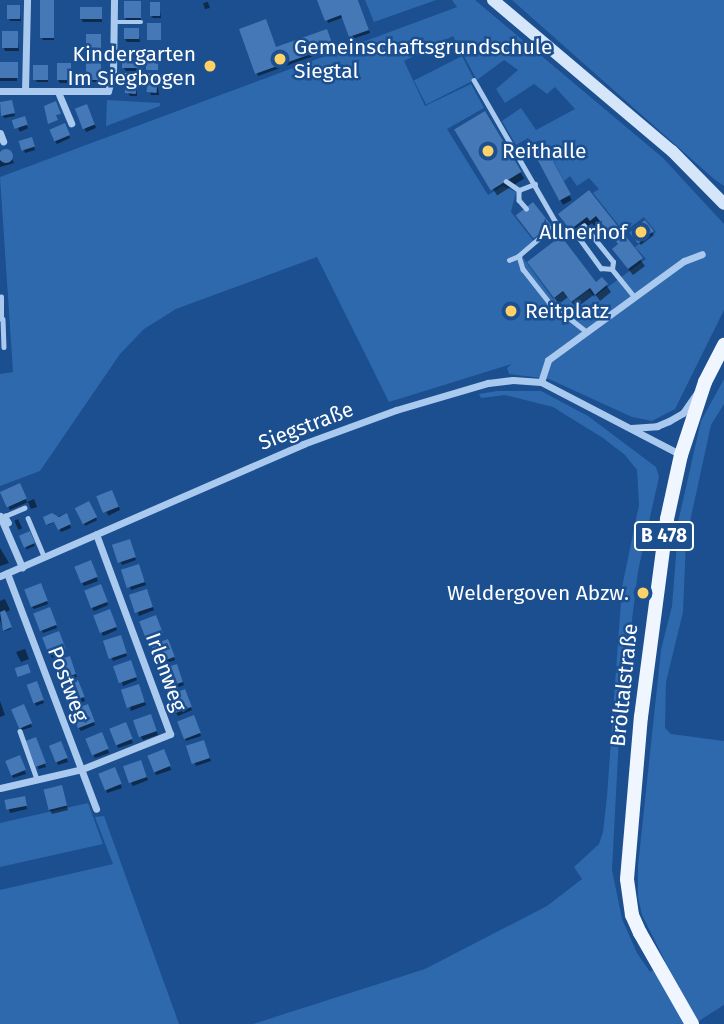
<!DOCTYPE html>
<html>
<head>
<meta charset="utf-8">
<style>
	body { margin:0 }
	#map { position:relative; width:724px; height:1024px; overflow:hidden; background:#1b4f8f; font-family:"Fira Sans",sans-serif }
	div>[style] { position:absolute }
	.green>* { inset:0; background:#2e69ad; transform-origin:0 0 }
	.shadow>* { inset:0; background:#0007; transform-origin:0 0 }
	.building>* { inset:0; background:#4478b7; transform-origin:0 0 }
	.round { border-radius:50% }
	.lane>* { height:4.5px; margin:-2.25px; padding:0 2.25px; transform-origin:2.25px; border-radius:2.25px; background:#a9c9ee }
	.street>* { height:7px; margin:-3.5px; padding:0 3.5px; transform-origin:3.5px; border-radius:3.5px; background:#a9c9ee }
	.secondary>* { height:12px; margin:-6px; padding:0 6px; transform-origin:6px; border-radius:6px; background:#d6e6fa }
	.primary>* { height:14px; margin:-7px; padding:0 7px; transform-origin:7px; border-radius:7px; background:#f0f6ff }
	.dots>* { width:19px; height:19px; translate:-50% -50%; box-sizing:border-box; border:4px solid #1b4f8f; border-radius:50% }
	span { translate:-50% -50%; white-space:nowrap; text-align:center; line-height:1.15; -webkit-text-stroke:5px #1b4f8f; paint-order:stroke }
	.shield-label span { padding:2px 5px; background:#1b4f8f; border:2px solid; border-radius:5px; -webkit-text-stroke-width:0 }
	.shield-label { font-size:19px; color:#fff; font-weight:700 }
	.poi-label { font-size:21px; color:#fff }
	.left { translate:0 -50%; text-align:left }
	.right { translate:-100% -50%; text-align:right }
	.street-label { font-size:21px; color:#fff }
</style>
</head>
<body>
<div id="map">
	<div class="green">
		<div style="clip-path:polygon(365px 0,436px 0,374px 22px)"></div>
		<div style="clip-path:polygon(evenodd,452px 0,475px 0,663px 158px,724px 224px,724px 310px,675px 409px,652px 421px,632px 417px,549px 379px,509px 374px,507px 368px,512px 364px,389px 402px,317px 257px,176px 309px,144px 329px,120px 354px,40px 471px,0 486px,0 374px,13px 372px,0 177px,457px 7px,452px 0,453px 36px,477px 80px,504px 60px,518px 70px,496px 89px,505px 103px,534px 84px,547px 94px,555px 87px,575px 109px,536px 130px,521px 108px,502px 121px,516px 145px,528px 138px,533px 143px,539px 141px,541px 147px,545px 145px,564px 181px,570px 176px,577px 186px,589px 178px,599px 189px,593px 193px,624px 232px,644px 217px,656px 232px,635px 247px,646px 259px,594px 297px,589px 290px,571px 302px,563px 292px,553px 299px,521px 255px,536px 244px,511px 212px,516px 192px,503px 186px,488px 195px,447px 129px,484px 108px,471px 84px,425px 106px,404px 61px,453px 36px)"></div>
		<div style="clip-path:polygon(512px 0,724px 0,724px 186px,714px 179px)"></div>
		<div style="left:462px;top:56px;width:27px;height:54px;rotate:63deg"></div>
		<div style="clip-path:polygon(107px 100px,160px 103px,160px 106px,106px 126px)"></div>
		<div style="clip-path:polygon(724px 379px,724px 404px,711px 425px,686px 540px,683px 612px,666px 682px,665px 728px,671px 734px,724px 741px,724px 1005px,694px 1024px,253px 1024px,425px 969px,547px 906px,582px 879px,574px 867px,599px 844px,603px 832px,607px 796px,622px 587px,639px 505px,637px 470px,625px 455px,603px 438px,553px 407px,505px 395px,481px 398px,479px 394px,497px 391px,541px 391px,588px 416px,656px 467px,659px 477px,638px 571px,620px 717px,612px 870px,622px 919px,637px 953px,650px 972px,665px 961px,642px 915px,638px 897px,638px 866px,661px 650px,672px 606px,679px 518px,701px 421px)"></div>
		<div style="clip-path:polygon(88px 803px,103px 844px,0 867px,0 823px)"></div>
		<div style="clip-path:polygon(104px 816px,179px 1024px,0 1024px,0 890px,113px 864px,95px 817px)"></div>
	</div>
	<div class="shadow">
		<div style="clip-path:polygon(42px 0,54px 0,54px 40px,43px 40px,42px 38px)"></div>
		<div style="clip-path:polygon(322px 0,358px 0,370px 33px,352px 39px,344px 17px,328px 23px)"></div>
		<div style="clip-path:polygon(208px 2px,210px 8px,205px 9px,203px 3px)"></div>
		<div style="clip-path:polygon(140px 3px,141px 21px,127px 21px,125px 18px)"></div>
		<div style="clip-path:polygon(159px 4px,161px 18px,153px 18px,151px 15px)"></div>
		<div style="clip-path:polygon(19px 7px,21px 21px,10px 21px,9px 18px)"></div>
		<div style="clip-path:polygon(101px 9px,102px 22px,83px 22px,81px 19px)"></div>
		<div style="clip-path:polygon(138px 30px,140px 42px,127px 42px,125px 39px)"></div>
		<div style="clip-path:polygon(17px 33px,19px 51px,5px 51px,4px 48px)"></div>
		<div style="clip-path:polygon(328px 34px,333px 49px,258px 76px,257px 73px,276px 49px)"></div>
		<div style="clip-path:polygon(100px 35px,101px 82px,89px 82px,88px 79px)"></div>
		<div style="clip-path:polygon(137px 60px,138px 71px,126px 71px,124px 68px)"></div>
		<div style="left:0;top:64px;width:17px;height:17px"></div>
		<div style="clip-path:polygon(70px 65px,72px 83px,60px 83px,58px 80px)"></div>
		<div style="clip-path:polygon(46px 67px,48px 82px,37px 82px,35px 79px)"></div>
		<div style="clip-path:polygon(157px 80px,159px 95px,151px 95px,150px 92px)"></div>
		<div style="clip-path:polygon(136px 82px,137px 96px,130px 96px,128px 93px)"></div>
		<div style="clip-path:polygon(11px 102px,15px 116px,4px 118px,0 104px)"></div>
		<div style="clip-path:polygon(88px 109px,96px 128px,86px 132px,85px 129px)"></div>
		<div style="left:484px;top:114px;width:76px;height:32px;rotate:58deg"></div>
		<div style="left:24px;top:119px;width:10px;height:9px;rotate:66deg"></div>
		<div style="clip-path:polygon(66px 128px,70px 138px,57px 144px,55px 141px)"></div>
		<div style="clip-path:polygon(33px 142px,35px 150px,25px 153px,24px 150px)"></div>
		<div style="left:544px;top:148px;width:59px;height:10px;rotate:62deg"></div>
		<div style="clip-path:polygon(8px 150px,14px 163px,0 167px,0 152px)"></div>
		<div style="clip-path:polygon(589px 192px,645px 266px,633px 275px,618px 256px,619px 245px,601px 222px,595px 227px,592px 223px,576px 236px,564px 222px)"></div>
		<div style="clip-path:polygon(645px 222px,654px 235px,641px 245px,633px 235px)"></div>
		<div style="clip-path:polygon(533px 269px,595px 284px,602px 279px,611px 292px,600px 301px,595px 294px,576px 308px,568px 297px,559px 304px)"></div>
		<div style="clip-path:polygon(19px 485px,27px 502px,34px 499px,37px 507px,31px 509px,28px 502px,10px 510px,2px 493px)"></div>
		<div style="left:111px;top:492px;width:20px;height:13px;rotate:63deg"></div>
		<div style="left:89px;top:503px;width:19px;height:13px;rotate:65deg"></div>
		<div style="clip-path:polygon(66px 515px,71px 528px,61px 532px,56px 521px,48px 525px,45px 518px)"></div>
		<div style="left:18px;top:519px;width:10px;height:4px;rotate:66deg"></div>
		<div style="left:29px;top:533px;width:14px;height:9px;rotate:65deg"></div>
		<div style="clip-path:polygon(130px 544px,136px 560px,122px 565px,114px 547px)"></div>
		<div style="clip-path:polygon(0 548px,9px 563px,0 566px)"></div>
		<div style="clip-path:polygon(92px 565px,98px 581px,84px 586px,82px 583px)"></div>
		<div style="clip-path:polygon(140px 569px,146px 585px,131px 590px,124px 572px)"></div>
		<div style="clip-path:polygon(42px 588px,48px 604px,34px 609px,32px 607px)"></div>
		<div style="clip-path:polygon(102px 589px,108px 605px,94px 611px,92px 608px)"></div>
		<div style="clip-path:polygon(147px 594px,154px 610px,139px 616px,138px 613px)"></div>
		<div style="clip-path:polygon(5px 599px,10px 610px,4px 613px,11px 629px,4px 631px,0 620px,0 601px)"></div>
		<div style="clip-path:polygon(51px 612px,57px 628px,43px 633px,35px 615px)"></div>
		<div style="clip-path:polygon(111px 614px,117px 630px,103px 636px,95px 617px)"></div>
		<div style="clip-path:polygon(157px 620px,163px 636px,149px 641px,141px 623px)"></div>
		<div style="clip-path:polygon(60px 636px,66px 652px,52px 658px,44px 639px)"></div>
		<div style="clip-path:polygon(121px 640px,127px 656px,113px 661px,106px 643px)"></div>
		<div style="clip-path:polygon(169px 644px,175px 660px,160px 665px,153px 647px)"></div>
		<div style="clip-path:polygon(25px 649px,29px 659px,21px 662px,16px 652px)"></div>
		<div style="clip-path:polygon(70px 661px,77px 677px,62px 682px,61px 679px)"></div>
		<div style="clip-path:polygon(131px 665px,137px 680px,123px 686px,122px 683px)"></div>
		<div style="clip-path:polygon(178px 669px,184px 685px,169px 691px,168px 688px)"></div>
		<div style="clip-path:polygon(28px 685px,38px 686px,44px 703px,36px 706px)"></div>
		<div style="clip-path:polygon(79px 685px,85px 701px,71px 706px,63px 687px)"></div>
		<div style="clip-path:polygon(140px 689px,146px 705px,131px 711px,130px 708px)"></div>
		<div style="clip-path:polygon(186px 694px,192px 710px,178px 716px,176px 713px)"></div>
		<div style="clip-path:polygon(0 701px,5px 715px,0 717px)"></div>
		<div style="clip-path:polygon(25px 709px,32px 727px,22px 730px,13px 710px)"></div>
		<div style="clip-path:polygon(89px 709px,95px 725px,81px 731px,79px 728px)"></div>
		<div style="clip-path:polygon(152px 719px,158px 735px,143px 740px,141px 737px)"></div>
		<div style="clip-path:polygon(195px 720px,201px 736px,186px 741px,185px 738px)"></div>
		<div style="clip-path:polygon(127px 727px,133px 743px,118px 748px,111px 730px)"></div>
		<div style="clip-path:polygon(103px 737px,109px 753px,95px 758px,87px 740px)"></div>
		<div style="clip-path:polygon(37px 742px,46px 767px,39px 769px,37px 766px)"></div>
		<div style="clip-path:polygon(205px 745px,211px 761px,196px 766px,189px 748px)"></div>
		<div style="clip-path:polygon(62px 746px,68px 762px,58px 765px,57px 762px)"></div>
		<div style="clip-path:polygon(165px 754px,171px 770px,156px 775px,155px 772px)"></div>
		<div style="clip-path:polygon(21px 760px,26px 774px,13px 778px,7px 762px)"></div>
		<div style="clip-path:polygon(142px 765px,148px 780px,133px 786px,131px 783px)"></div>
		<div style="clip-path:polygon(116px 772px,122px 788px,107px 793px,100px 775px)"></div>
		<div style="clip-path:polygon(61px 787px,68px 810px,52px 814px,49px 809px)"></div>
		<div style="clip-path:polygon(25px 801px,27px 809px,10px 813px,7px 802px)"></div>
	</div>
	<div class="building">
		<div style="left:40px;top:0;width:14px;height:38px"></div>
		<div style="clip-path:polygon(317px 0,358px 0,369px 30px,349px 37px,341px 15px,325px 21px)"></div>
		<div style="left:124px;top:1px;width:17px;height:17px"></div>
		<div style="left:150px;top:2px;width:10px;height:14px"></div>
		<div style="left:7px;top:5px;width:13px;height:14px"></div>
		<div style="left:80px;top:7px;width:22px;height:12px"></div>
		<div style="clip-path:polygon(266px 19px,276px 47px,327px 29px,333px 46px,255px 74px,239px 29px)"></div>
		<div style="left:147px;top:23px;width:14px;height:17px"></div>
		<div style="left:124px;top:28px;width:15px;height:11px"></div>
		<div style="left:2px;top:31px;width:16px;height:17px"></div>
		<div style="left:86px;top:34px;width:15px;height:46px"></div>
		<div style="left:146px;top:57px;width:12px;height:13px"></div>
		<div style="left:122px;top:58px;width:16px;height:10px"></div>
		<div style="left:0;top:62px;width:18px;height:16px"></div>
		<div style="left:57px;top:63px;width:14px;height:17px"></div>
		<div style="left:33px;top:65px;width:15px;height:15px"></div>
		<div style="left:148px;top:78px;width:10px;height:14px;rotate:6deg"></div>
		<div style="left:126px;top:79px;width:11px;height:14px;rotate:5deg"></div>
		<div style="clip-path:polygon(12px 100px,15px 113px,1px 116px,0 102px)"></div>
		<div style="clip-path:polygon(56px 101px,61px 114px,56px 115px,58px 120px,48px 124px,44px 106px)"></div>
		<div style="left:87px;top:104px;width:22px;height:13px;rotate:69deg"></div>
		<div style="left:485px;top:111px;width:71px;height:36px;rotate:59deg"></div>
		<div style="left:25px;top:116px;width:9px;height:14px;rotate:72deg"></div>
		<div style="left:65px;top:123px;width:13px;height:17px;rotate:67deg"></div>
		<div style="left:32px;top:137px;width:10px;height:14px;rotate:73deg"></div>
		<div style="left:545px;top:146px;width:55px;height:13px;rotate:62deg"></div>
		<div class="round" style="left:-1px;top:149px;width:14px;height:14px"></div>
		<div style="clip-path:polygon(589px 190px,643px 258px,628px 269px,612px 249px,618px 244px,596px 216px,590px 221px,587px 217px,570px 230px,558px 214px)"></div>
		<div style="left:533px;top:202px;width:29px;height:22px;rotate:52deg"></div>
		<div style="left:645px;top:220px;width:14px;height:20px;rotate:51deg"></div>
		<div style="clip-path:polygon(561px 236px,596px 282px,602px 277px,608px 284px,595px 295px,590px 288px,571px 302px,563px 291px,554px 298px,527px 262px)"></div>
		<div style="left:20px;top:483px;width:17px;height:22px;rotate:66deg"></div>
		<div style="left:112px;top:490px;width:18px;height:17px;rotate:68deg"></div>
		<div style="left:89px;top:501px;width:18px;height:16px;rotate:63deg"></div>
		<div style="clip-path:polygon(52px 513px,59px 517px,67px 513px,71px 524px,58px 530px,54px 522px,46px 525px,43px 517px)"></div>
		<div style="left:30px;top:531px;width:13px;height:12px;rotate:67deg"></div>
		<div style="left:130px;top:539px;width:19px;height:19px;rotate:72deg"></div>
		<div style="left:91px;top:560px;width:18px;height:18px;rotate:68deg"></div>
		<div style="left:139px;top:564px;width:19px;height:19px;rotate:72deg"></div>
		<div style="left:41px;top:583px;width:19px;height:18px;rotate:69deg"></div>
		<div style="left:101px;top:584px;width:19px;height:18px;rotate:69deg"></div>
		<div style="left:147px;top:589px;width:19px;height:19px;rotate:72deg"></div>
		<div style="left:50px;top:607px;width:19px;height:18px;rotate:69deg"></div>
		<div style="left:110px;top:609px;width:19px;height:18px;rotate:69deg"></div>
		<div style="clip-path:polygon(5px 610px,12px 627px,3px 631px,0 612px)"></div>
		<div style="left:156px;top:615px;width:19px;height:18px;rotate:69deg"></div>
		<div style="left:59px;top:631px;width:19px;height:18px;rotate:69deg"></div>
		<div style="left:121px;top:635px;width:19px;height:19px;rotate:72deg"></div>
		<div style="left:168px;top:639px;width:19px;height:18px;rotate:69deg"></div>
		<div style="left:70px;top:656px;width:19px;height:19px;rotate:72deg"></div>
		<div style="left:131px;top:660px;width:18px;height:19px;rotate:71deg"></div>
		<div style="left:28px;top:664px;width:9px;height:14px;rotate:72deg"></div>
		<div style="left:177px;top:664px;width:19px;height:19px;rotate:72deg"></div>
		<div style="left:78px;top:680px;width:18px;height:18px;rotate:68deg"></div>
		<div style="left:37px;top:681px;width:20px;height:11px;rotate:70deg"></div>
		<div style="left:139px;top:684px;width:19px;height:19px;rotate:72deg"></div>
		<div style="left:185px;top:689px;width:19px;height:18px;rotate:69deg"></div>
		<div style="left:24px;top:704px;width:21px;height:14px;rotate:67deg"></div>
		<div style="left:88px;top:704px;width:19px;height:18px;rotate:69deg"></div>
		<div style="left:151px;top:714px;width:18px;height:19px;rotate:71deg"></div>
		<div style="left:194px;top:715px;width:19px;height:18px;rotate:69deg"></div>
		<div style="left:126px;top:722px;width:18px;height:18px;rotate:68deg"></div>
		<div style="left:102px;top:732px;width:18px;height:18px;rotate:68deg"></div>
		<div style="left:36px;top:737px;width:28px;height:11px;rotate:69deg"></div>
		<div style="left:204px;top:740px;width:19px;height:19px;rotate:72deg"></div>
		<div style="left:61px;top:741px;width:18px;height:13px;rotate:68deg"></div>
		<div style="left:164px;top:749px;width:18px;height:18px;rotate:68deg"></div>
		<div style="left:20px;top:755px;width:16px;height:16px;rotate:68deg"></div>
		<div style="left:141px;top:760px;width:18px;height:19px;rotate:71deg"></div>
		<div style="left:115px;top:767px;width:18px;height:18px;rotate:68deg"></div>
		<div style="left:62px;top:785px;width:21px;height:19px;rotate:76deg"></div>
		<div style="left:25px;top:796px;width:10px;height:21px;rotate:79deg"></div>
	</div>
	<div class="lane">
		<div style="left:114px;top:22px;width:27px"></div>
		<div style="left:114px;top:75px;width:46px;rotate:1.2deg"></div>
		<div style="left:474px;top:80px;width:163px;rotate:60.1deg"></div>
		<div style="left:555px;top:221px;width:5px;rotate:101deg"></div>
		<div style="left:554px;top:226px;width:46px;rotate:139.4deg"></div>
		<div style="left:519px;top:256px;width:14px;rotate:73deg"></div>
		<div style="left:523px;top:269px;width:42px;rotate:51.8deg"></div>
		<div style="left:549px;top:302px;width:48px;rotate:38.3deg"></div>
		<div style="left:506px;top:181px;width:16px;rotate:35deg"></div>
		<div style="left:519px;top:190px;width:17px;rotate:-21deg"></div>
		<div style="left:519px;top:190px;width:10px;rotate:90deg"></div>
		<div style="left:519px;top:200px;width:11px;rotate:49deg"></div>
		<div style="left:509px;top:260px;width:11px;rotate:-22deg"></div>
		<div style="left:612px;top:269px;width:7px;rotate:-82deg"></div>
		<div style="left:613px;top:262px;width:46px;rotate:-128.9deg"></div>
		<div style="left:584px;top:226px;width:9px;rotate:144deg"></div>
		<div style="left:577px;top:231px;width:4px;rotate:90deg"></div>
		<div style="left:577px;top:235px;width:41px;rotate:54deg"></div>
		<div style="left:601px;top:268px;width:11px;rotate:5deg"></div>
		<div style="left:612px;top:269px;width:36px;rotate:51deg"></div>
		<div style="left:1px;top:319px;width:22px;rotate:-90deg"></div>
		<div style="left:3px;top:319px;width:28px;rotate:88deg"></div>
		<div style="left:28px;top:518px;width:41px;rotate:67.2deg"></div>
		<div style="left:5px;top:525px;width:4px;rotate:-27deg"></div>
		<div style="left:9px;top:523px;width:8px;rotate:-120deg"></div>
		<div style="left:5px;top:516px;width:21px;rotate:-23deg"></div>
		<div style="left:20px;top:731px;width:51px;rotate:70.5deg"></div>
	</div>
	<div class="street">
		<div style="left:0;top:91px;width:108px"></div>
		<div style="left:108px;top:91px;width:18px;rotate:-74deg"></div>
		<div style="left:113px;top:74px;width:74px;rotate:-89.2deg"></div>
		<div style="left:25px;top:91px;width:91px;rotate:-88.7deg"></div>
		<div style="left:58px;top:92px;width:34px;rotate:67deg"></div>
		<div style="left:0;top:133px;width:9px;rotate:69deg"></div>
		<div style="left:541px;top:382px;width:23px;rotate:-72deg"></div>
		<div style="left:548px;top:360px;width:168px;rotate:-36.1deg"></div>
		<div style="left:684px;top:261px;width:19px;rotate:-21deg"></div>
		<div style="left:631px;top:428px;width:26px;rotate:-4deg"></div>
		<div style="left:657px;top:426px;width:13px;rotate:-23deg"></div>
		<div style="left:669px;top:421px;width:16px;rotate:-30deg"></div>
		<div style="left:683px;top:413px;width:24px;rotate:-55deg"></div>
		<div style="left:0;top:516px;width:56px;rotate:66.7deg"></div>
		<div style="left:7px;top:573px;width:252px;rotate:69.3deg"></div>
		<div style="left:0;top:576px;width:331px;rotate:-23.5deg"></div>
		<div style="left:303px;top:444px;width:99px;rotate:-20.1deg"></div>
		<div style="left:396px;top:410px;width:96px;rotate:-16.4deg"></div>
		<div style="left:488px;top:383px;width:25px;rotate:-7deg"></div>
		<div style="left:513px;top:380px;width:28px;rotate:4deg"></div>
		<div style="left:541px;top:382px;width:158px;rotate:27.5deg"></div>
		<div style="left:0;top:788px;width:84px;rotate:-13deg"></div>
		<div style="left:82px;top:769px;width:95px;rotate:-21.7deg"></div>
		<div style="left:170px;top:734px;width:213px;rotate:-110.3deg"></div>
	</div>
	<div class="secondary">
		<div style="left:493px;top:0;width:234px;rotate:40.2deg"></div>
		<div style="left:672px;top:151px;width:74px;rotate:45.5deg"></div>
	</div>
	<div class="primary">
		<div style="left:692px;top:1024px;width:105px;rotate:-119.7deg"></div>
		<div style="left:640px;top:933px;width:20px;rotate:-114deg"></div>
		<div style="left:632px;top:915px;width:36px;rotate:-98deg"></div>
		<div style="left:627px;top:879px;width:163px;rotate:-85.1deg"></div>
		<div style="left:641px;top:717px;width:200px;rotate:-82.5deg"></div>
		<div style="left:667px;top:519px;width:66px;rotate:-77.7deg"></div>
		<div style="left:681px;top:455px;width:77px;rotate:-71.8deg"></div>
		<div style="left:705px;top:382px;width:42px;rotate:-62.8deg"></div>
	</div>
	<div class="dots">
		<div style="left:280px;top:59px;background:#ffd166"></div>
		<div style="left:210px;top:66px;background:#ffd166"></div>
		<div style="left:488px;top:151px;background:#ffd166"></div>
		<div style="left:641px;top:232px;background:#ffd166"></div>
		<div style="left:511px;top:311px;background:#ffd166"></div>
		<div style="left:643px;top:593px;background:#ffd166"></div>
	</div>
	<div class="shield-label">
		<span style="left:664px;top:536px">B 478</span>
	</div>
	<div class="poi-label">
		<span class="left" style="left:294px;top:59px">Gemeinschaftsgrundschule<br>Siegtal</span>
		<span class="right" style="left:196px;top:66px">Kindergarten<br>Im Siegbogen</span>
		<span class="left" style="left:502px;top:151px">Reithalle</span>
		<span class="right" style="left:627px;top:232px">Allnerhof</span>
		<span class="left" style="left:525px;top:311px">Reitplatz</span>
		<span class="right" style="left:629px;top:593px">Weldergoven Abzw.</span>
	</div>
	<div class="street-label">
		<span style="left:306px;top:426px;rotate:-21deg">Siegstraße</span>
		<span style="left:166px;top:672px;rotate:70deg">Irlenweg</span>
		<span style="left:68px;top:684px;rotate:69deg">Postweg</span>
		<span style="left:624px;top:685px;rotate:-84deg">Bröltalstraße</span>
	</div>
</div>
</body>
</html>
